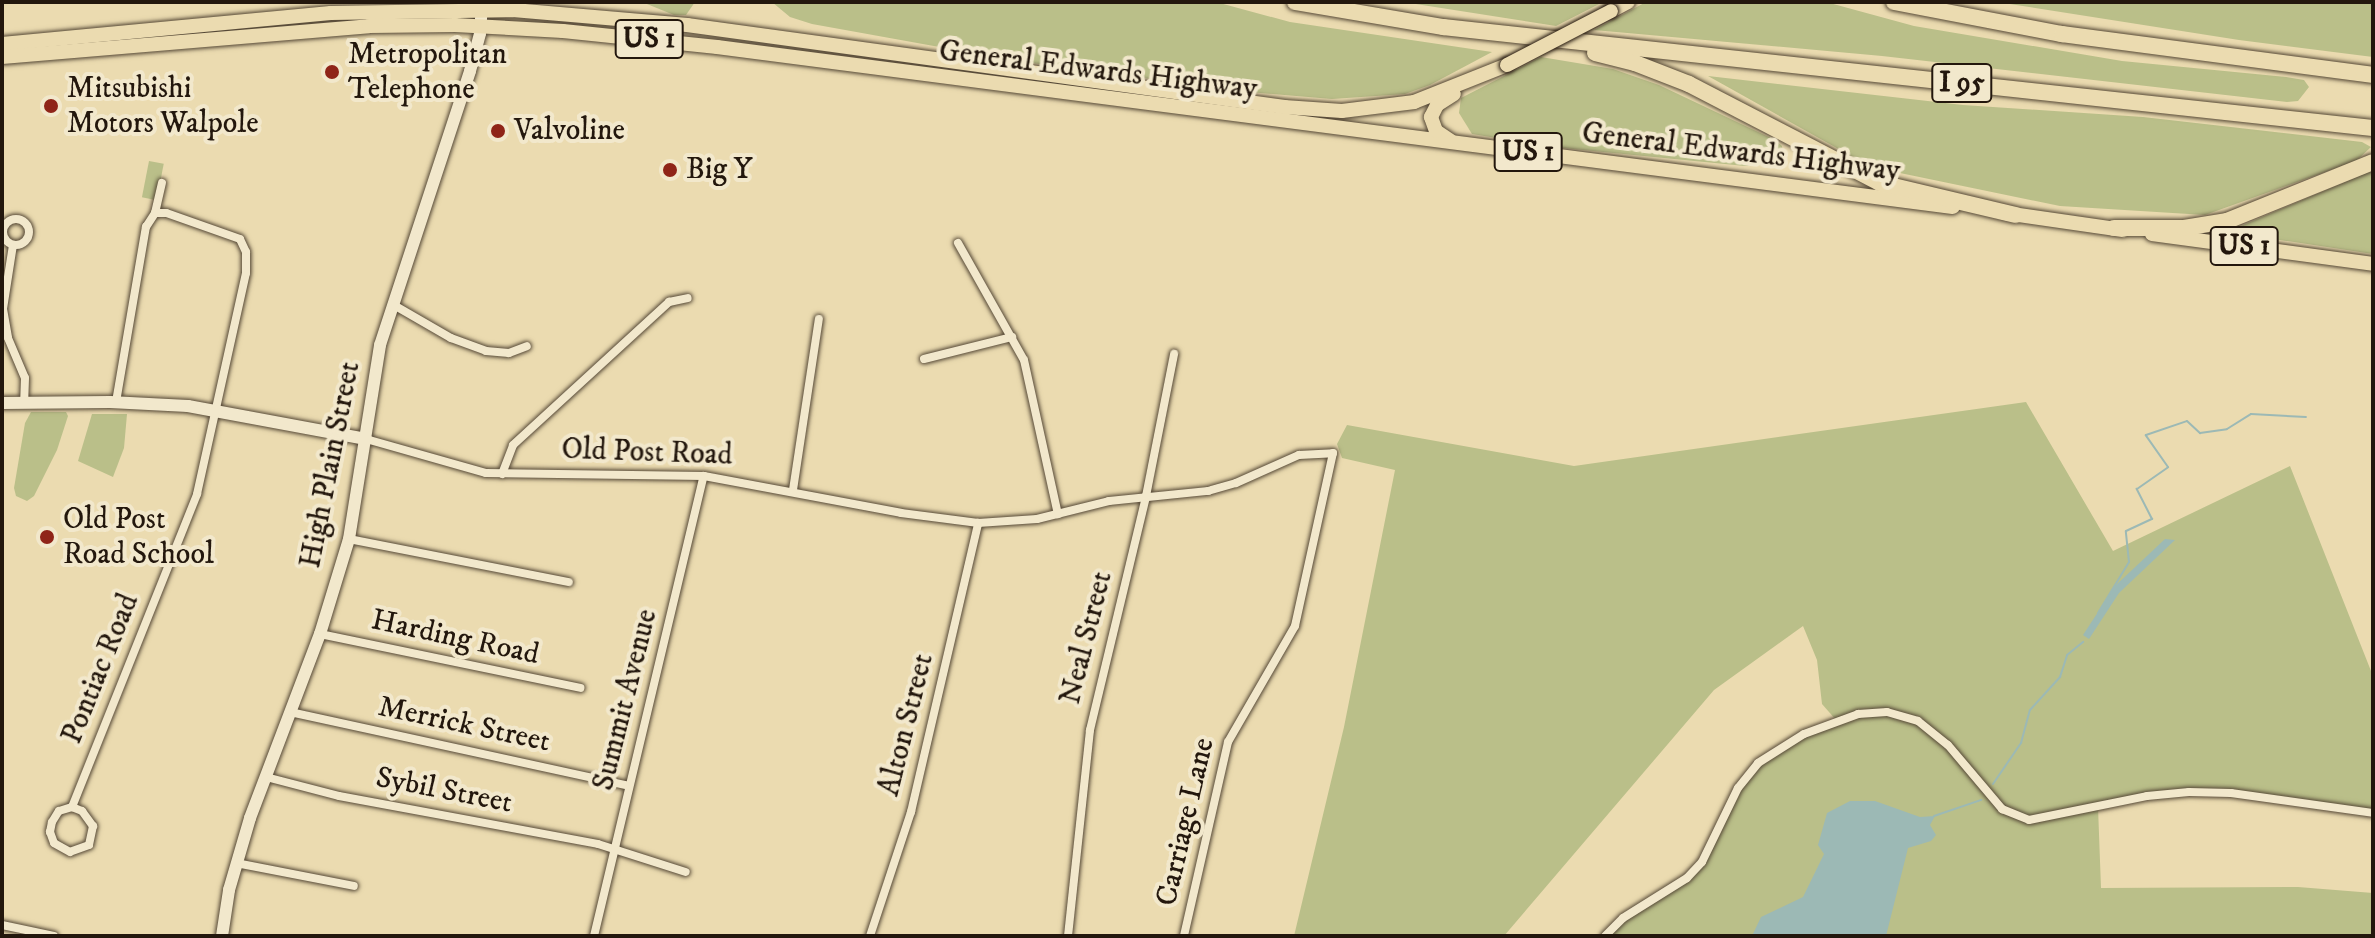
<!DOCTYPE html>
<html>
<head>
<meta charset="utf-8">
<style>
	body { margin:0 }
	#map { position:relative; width:2375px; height:938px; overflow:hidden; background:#ebdbb0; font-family:"IM FELL DW Pica",serif }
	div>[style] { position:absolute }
	.green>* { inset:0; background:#babf89; transform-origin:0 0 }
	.water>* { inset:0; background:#9cb9b5 }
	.stream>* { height:2px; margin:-1px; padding:0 1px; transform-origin:1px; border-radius:1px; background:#9cb9b5 }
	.roads { filter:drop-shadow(0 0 2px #554836) drop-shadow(0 0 2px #554836) }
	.street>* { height:8px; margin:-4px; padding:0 4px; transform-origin:4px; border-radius:4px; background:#f2e8cc }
	.street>.ring { margin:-4px; padding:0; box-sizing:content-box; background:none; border:8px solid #f2e8cc; border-radius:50% }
	.secondary>* { height:12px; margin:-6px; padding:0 6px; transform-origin:6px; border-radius:6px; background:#f2e8cc }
	.primary>* { height:14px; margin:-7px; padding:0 7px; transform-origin:7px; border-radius:7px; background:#ebdbb0 }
	.highway>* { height:16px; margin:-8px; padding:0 8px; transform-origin:8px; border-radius:8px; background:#ebdbb0 }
	.bridges { filter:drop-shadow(0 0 2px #23170d) drop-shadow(0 0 2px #23170d) }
	.primary-bridge>* { height:14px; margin:-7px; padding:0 7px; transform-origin:7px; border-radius:7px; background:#ebdbb0 }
	.dots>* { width:22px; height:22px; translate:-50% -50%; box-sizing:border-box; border:4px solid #f2e8cc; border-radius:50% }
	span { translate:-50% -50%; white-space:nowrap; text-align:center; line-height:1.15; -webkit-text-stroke:8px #f2e8cc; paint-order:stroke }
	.shield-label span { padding:2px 6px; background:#f2e8cc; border:2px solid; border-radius:6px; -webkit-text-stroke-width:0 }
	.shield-label { font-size:28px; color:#23170d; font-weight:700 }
	.poi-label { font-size:30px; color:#23170d }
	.left { translate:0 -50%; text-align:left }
	.street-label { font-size:30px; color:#23170d }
	.frame { position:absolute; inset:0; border:4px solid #23170d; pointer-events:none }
</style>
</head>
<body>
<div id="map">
	<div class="green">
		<div style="clip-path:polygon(642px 2px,695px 2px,686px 15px,674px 15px)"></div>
		<div style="clip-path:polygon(772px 2px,1216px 2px,1290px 22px,1492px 52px,1430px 85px,1405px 94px,1332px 99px,1249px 92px,1017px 61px,812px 24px,790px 17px)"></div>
		<div style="clip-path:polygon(1403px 2px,1603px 2px,1556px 26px)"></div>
		<div style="clip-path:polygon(1646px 2px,1826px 2px,1914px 26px,2122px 61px,2286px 77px,2304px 80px,2309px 87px,2298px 101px,2287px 102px,1882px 56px,1594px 30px)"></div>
		<div style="clip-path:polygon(1997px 2px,2373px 2px,2373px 57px,2239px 40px)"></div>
		<div style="clip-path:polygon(1541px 57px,1613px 69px,1659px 85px,1775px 140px,1782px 146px,1783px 155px,1771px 163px,1745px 166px,1553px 147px,1472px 134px,1459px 113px,1461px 98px)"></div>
		<div style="clip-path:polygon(1708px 76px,1963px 105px,2143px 117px,2362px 142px,2371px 147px,2356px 161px,2205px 215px,2060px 206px,1900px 173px,1860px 161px)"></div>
		<div style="left:149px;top:161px;width:15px;height:37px;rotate:11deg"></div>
		<div style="clip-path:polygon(2373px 170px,2373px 254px,2234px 233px,2241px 226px)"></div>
		<div style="clip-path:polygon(2026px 402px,2113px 551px,2290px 466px,2373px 676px,2373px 812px,2189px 792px,2098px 807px,2101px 888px,2298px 887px,2373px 893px,2373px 936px,1605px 936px,1613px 926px,1694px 871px,1738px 788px,1758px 763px,1836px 720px,1822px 704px,1817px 660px,1803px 626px,1714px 690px,1504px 936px,1294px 936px,1344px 727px,1395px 470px,1342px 458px,1337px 444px,1347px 425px,1574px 466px)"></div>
		<div style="clip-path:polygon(31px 412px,66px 412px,68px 416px,57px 450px,34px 496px,27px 501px,16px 496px,14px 488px,25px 423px)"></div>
		<div style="clip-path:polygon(92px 414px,127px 414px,124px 448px,113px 477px,78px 461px)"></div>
	</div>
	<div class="water">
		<div style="clip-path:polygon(2165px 539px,2175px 540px,2119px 593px,2089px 639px,2083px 635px,2115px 586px)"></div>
		<div style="clip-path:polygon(1850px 801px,1875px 801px,1920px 817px,1935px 816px,1930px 825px,1936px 835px,1931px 841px,1908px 848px,1886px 936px,1752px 936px,1761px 917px,1803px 897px,1824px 854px,1818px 845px,1827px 813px)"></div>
	</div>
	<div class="stream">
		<div style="left:2098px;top:613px;width:60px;rotate:-58.7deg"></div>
		<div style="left:2129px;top:562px;width:31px;rotate:-96deg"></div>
		<div style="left:2126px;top:531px;width:29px;rotate:-25deg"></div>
		<div style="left:2152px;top:519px;width:34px;rotate:-117deg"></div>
		<div style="left:2137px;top:489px;width:38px;rotate:-35deg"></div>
		<div style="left:2168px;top:467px;width:39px;rotate:-125deg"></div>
		<div style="left:2146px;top:435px;width:43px;rotate:-18.9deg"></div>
		<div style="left:2187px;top:421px;width:18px;rotate:43deg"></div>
		<div style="left:2200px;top:433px;width:27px;rotate:-8deg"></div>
		<div style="left:2227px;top:429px;width:28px;rotate:-32deg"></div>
		<div style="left:2251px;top:414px;width:55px;rotate:3.1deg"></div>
		<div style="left:1993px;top:784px;width:50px;rotate:-55.7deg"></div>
		<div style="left:2021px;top:743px;width:34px;rotate:-75deg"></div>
		<div style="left:2030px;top:710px;width:45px;rotate:-47.7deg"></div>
		<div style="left:2060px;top:677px;width:23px;rotate:-72deg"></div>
		<div style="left:2067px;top:655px;width:21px;rotate:-39deg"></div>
		<div style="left:1934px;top:816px;width:50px;rotate:-18.8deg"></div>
	</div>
	<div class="roads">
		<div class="street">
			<div class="ring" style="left:3px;top:219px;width:18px;height:18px"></div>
			<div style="left:958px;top:243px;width:134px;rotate:60.6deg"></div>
			<div style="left:1024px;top:360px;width:158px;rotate:77.6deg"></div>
			<div style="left:13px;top:245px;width:65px;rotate:98.9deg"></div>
			<div style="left:3px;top:309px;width:29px;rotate:80deg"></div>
			<div style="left:8px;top:338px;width:43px;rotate:67deg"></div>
			<div style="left:25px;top:378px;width:25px;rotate:92deg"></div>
			<div style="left:392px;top:304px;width:68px;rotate:30deg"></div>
			<div style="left:451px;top:338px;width:37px;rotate:20deg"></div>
			<div style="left:486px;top:351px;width:23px;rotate:5deg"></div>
			<div style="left:509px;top:353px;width:19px;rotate:-21deg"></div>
			<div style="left:924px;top:359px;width:91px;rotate:-14deg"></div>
			<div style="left:116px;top:402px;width:178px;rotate:-80.3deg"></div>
			<div style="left:146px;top:227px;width:17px;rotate:-57deg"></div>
			<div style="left:155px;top:213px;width:31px;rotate:-77deg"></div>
			<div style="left:366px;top:439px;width:125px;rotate:15.8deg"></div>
			<div style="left:486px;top:473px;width:218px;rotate:0.8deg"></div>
			<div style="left:704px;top:476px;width:200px;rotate:10.6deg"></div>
			<div style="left:901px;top:513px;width:78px;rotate:7.4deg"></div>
			<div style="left:978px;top:523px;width:59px;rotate:-3.9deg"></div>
			<div style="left:1037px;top:519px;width:74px;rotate:-14deg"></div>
			<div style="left:1109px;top:501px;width:100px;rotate:-5.8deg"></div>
			<div style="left:1208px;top:491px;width:29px;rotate:-16deg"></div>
			<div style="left:1236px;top:483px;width:69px;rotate:-24deg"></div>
			<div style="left:1299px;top:455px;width:34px;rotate:-3deg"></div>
			<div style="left:1333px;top:453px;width:177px;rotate:102.4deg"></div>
			<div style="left:1295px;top:626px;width:134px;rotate:120deg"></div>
			<div style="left:1228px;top:742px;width:199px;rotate:102.8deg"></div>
			<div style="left:502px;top:474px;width:31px;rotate:-69deg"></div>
			<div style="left:513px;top:445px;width:212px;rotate:-42.5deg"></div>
			<div style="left:669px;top:302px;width:19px;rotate:-12deg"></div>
			<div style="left:793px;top:490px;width:173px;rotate:-81.4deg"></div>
			<div style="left:349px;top:539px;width:224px;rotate:11.1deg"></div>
			<div style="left:320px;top:634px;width:266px;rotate:11.7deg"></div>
			<div style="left:290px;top:712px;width:346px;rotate:12.3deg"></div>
			<div style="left:266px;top:777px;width:75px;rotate:14.6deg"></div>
			<div style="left:339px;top:796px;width:263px;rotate:10.5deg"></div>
			<div style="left:598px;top:844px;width:92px;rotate:17.7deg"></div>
			<div style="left:72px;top:807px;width:11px;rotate:22deg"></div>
			<div style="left:82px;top:811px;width:19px;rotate:54deg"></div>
			<div style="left:93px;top:826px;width:19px;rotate:102deg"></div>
			<div style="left:89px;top:845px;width:20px;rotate:160deg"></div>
			<div style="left:70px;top:852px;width:18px;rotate:-151deg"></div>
			<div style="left:54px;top:843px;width:12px;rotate:-110deg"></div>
			<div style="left:50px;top:832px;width:10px;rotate:-79deg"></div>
			<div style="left:52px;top:822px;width:13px;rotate:-58deg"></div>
			<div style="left:59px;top:811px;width:14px;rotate:-17deg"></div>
			<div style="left:72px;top:807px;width:337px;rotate:-68.2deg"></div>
			<div style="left:197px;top:494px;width:226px;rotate:-77.5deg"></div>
			<div style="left:246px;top:273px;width:21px;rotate:-90deg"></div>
			<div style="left:246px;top:252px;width:14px;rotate:-115deg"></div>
			<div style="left:240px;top:239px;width:78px;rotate:-160.6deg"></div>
			<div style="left:166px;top:213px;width:11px;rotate:180deg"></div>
			<div style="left:236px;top:863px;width:120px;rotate:11deg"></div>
			<div style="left:2px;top:925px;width:53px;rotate:11.9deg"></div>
			<div style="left:594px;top:936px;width:473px;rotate:-76.6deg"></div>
			<div style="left:870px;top:936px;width:131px;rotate:-71.7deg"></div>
			<div style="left:911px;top:812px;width:297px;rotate:-76.9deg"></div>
			<div style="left:1068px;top:936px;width:207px;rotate:-83.9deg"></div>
			<div style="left:1090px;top:730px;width:241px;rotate:-76.5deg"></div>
			<div style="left:1146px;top:496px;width:145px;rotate:-78.8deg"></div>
			<div style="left:1605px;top:936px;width:25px;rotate:-45deg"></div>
			<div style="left:1623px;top:918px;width:75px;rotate:-32deg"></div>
			<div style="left:1687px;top:878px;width:22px;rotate:-47deg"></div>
			<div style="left:1702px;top:862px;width:82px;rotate:-64.1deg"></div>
			<div style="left:1738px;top:788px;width:32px;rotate:-51deg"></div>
			<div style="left:1758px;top:763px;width:54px;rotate:-32.2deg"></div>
			<div style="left:1804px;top:734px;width:58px;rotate:-20.3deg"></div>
			<div style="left:1858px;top:714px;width:29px;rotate:-4deg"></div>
			<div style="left:1887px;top:712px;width:32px;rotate:16deg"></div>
			<div style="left:1918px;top:721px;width:38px;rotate:39deg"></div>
			<div style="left:1948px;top:745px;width:84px;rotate:49.8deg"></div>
			<div style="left:2002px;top:809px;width:29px;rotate:22deg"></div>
			<div style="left:2029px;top:820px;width:120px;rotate:-11.5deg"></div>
			<div style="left:2147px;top:796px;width:42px;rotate:-5.4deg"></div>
			<div style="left:2189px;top:792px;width:42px;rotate:1.4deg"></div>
			<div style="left:2231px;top:793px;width:143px;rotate:8deg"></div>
		</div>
		<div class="secondary">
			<div style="left:2px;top:403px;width:108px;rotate:-0.5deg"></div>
			<div style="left:110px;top:402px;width:78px;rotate:2.9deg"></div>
			<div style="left:188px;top:406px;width:181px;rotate:10.5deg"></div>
			<div style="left:222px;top:936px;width:47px;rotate:-81.3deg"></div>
			<div style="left:229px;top:890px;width:75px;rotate:-73.7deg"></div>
			<div style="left:250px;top:818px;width:197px;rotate:-69.2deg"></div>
			<div style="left:320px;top:634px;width:99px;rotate:-73deg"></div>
			<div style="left:349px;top:539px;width:196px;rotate:-80.9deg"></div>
			<div style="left:380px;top:345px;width:288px;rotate:-71.8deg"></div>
			<div style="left:470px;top:71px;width:39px;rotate:-75deg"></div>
			<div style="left:480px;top:33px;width:31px;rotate:-86deg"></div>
		</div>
		<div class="primary">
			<div style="left:1611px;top:11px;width:19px;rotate:-28deg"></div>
			<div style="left:2px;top:44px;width:330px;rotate:-5.4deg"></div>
			<div style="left:331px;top:13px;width:182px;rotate:-0.9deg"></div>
			<div style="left:513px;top:10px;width:175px;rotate:4.9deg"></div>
			<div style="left:687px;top:25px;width:603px;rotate:7.82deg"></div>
			<div style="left:1284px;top:107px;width:58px;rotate:3.9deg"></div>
			<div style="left:1342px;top:111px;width:73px;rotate:-7.1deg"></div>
			<div style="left:1414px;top:102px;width:100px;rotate:-21.7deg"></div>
			<div style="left:2px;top:57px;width:368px;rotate:-4.8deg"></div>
			<div style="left:369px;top:26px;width:86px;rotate:-0.7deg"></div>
			<div style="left:455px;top:25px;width:108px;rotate:3.2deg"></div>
			<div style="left:563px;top:31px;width:155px;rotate:5.9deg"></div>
			<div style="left:717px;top:47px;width:1246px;rotate:7.38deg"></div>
			<div style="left:1451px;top:141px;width:18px;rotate:-146deg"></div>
			<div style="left:1436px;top:131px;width:15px;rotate:-110deg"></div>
			<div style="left:1431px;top:117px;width:13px;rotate:-63deg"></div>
			<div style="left:1437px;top:105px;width:20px;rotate:-33deg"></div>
			<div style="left:2005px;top:213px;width:119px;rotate:8.2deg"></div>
			<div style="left:2152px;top:234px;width:223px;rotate:7.7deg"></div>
		</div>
		<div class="highway">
			<div style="left:1295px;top:2px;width:150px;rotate:9.6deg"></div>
			<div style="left:1443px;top:27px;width:935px;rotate:6.2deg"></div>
			<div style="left:1894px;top:2px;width:171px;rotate:10.8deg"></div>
			<div style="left:2062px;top:34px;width:314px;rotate:7.5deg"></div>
			<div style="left:1595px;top:53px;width:41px;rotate:14deg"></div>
			<div style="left:1635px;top:63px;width:58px;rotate:21.3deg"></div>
			<div style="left:1689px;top:84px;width:215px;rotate:27.4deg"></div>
			<div style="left:1880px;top:183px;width:139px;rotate:13.3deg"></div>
			<div style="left:2114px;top:228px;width:70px"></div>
			<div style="left:2184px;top:228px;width:44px;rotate:-9.2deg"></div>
			<div style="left:2227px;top:221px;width:157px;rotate:-22deg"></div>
		</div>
	</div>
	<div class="bridges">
		<div class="primary-bridge">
			<div style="left:1507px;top:65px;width:117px;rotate:-27.4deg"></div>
		</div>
	</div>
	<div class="dots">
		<div style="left:332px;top:72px;background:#8f2418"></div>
		<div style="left:51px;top:106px;background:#8f2418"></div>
		<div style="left:498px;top:131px;background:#8f2418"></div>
		<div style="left:670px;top:170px;background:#8f2418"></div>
		<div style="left:47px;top:537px;background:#8f2418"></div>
	</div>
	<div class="shield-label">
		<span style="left:649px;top:39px">US 1</span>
		<span style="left:1962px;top:83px">I 95</span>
		<span style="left:1528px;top:152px">US 1</span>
		<span style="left:2244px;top:246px">US 1</span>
	</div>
	<div class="poi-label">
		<span class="left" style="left:348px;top:72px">Metropolitan<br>Telephone</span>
		<span class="left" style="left:67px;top:106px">Mitsubishi<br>Motors Walpole</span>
		<span class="left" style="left:514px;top:131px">Valvoline</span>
		<span class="left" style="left:686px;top:170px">Big Y</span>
		<span class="left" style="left:63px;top:537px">Old Post<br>Road School</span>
	</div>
	<div class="street-label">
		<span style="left:1098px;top:71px;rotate:7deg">General Edwards Highway</span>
		<span style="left:1741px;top:153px;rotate:7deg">General Edwards Highway</span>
		<span style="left:647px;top:453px;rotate:2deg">Old Post Road</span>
		<span style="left:331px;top:465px;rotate:-79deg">High Plain Street</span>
		<span style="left:455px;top:638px;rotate:12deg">Harding Road</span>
		<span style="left:1087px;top:638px;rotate:-76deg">Neal Street</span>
		<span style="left:101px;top:669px;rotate:-68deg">Pontiac Road</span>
		<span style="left:626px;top:700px;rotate:-76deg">Summit Avenue</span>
		<span style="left:464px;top:725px;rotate:12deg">Merrick Street</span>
		<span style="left:907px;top:725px;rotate:-76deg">Alton Street</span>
		<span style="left:444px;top:791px;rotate:11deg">Sybil Street</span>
		<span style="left:1186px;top:822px;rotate:-77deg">Carriage Lane</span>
	</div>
	<div class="frame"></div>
</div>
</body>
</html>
